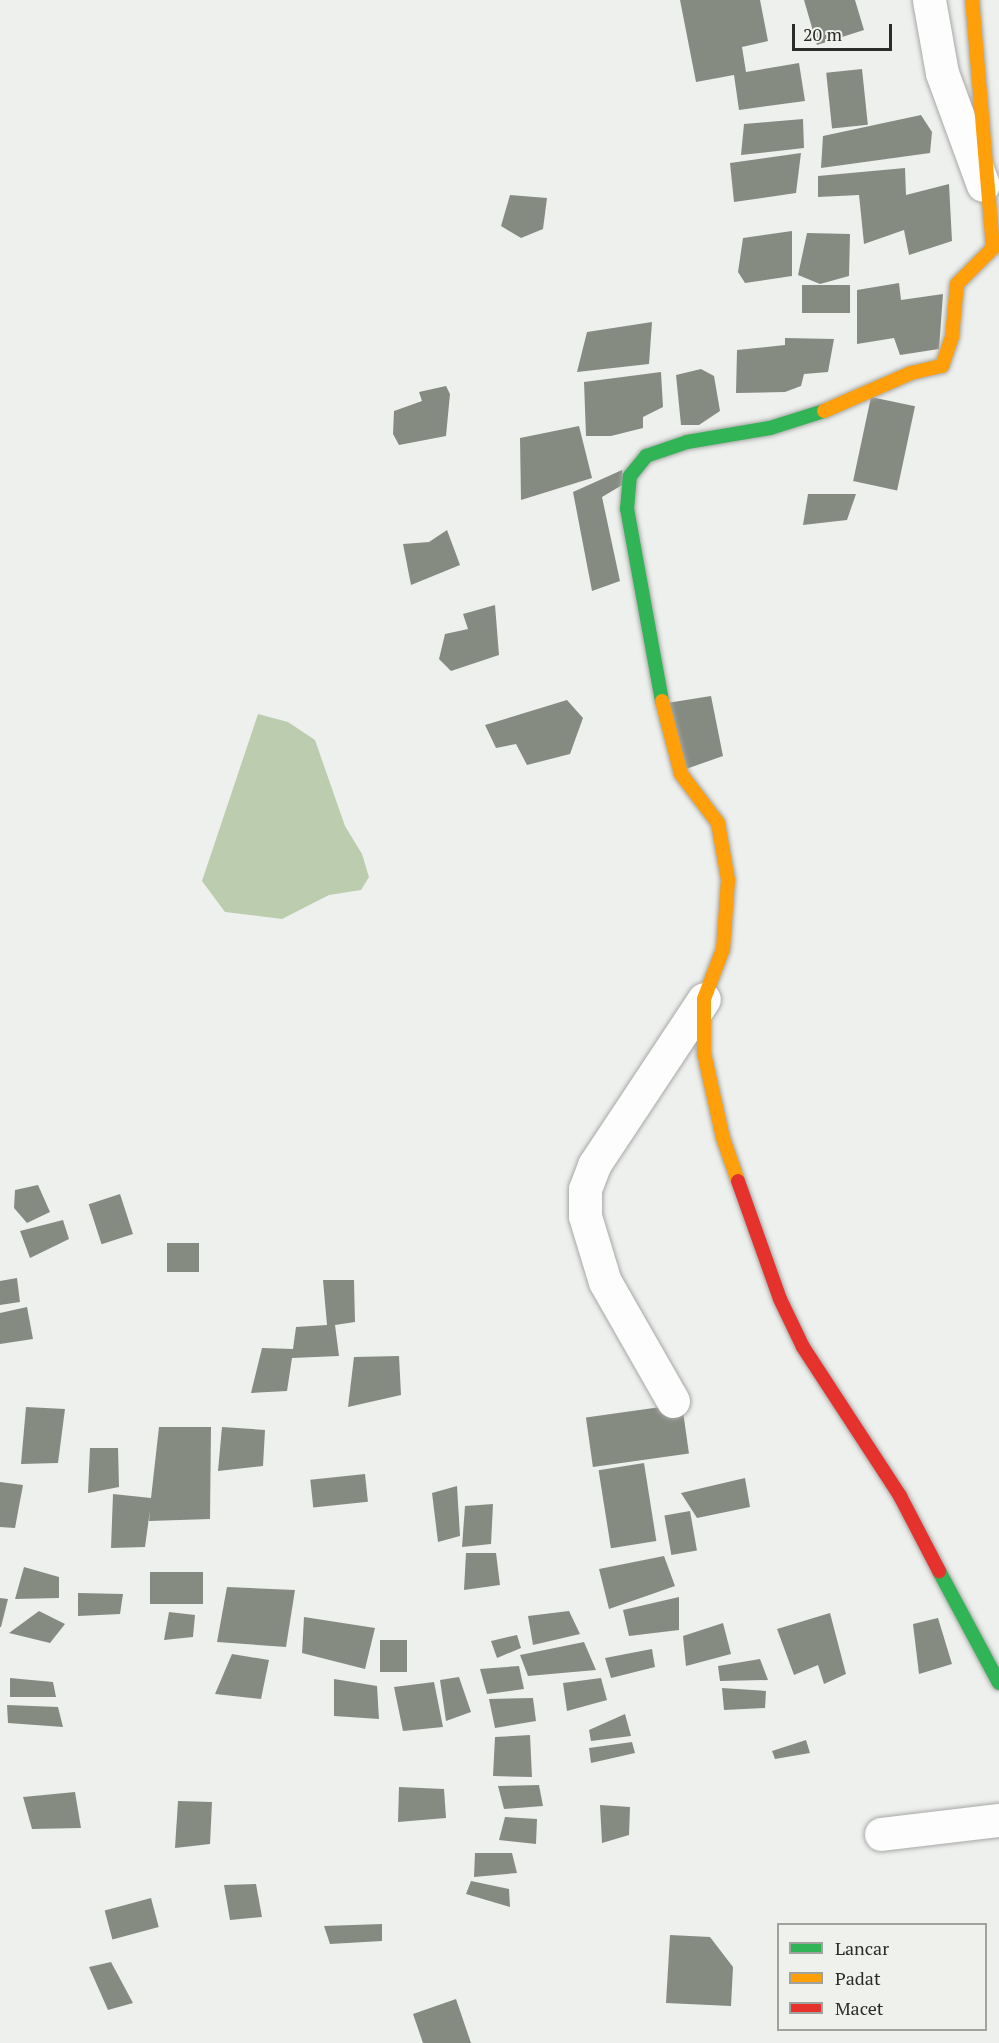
<!DOCTYPE html>
<html>
<head>
<meta charset="utf-8">
<style>
	body { margin:0 }
	#map { position:relative; width:999px; height:2043px; overflow:hidden; background:#eef0ed; font-family:"PT Serif",serif }
	div>[style] { position:absolute }
	.water>* { inset:0; background:#bccdaf }
	.building>* { inset:0; background:#868b82; transform-origin:0 0 }
	.roads { filter:drop-shadow(0 0 2px #a7a8a7) drop-shadow(0 0 2px #a7a8a7) }
	.street>* { height:33px; margin:-16.5px; padding:0 16.5px; transform-origin:16.5px; border-radius:16.5px; background:#fcfdfc }
	.fast>* { height:14px; margin:-7px; padding:0 7px; transform-origin:7px; border-radius:7px; background:#30b455 }
	.slow>* { height:14px; margin:-7px; padding:0 7px; transform-origin:7px; border-radius:7px; background:#ff9f0a }
	.jam>* { height:14px; margin:-7px; padding:0 7px; transform-origin:7px; border-radius:7px; background:#e5322d }
	span { translate:-50% -50%; white-space:nowrap; text-align:center; line-height:1.15; -webkit-text-stroke:6px #eef1ec; paint-order:stroke }
	.legend { position:absolute; left:777px; top:1923px; width:210px; height:108px; box-sizing:border-box; background:#eef1ec; border:2px solid #a0a29e; margin:0; padding:8px 10px; list-style:none; font-size:18px; color:#2b2c2a }
	.legend li { display:flex; align-items:center; gap:12px; height:30px }
	.legend b { width:30px; border:2px solid #a0a29e }
	.scale { position:absolute; left:792px; top:24px; width:100px; height:27px; box-sizing:border-box; border:3px solid #2b2c2a; border-top:0; padding-left:8px; font-size:18px; line-height:21px; white-space:nowrap; color:#2b2c2a; -webkit-text-stroke:4px #eef1ec; paint-order:stroke }
</style>
</head>
<body>
<div id="map">
	<div class="water">
		<div style="clip-path:polygon(258px 714px,288px 722px,315px 740px,345px 826px,362px 854px,369px 877px,361px 890px,329px 895px,282px 919px,225px 912px,202px 881px)"></div>
	</div>
	<div class="building">
		<div style="clip-path:polygon(680px 0,760px 0,768px 41px,742px 47px,746px 72px,799px 63px,805px 101px,739px 110px,734px 75px,696px 82px)"></div>
		<div style="clip-path:polygon(804px 0,855px 0,864px 30px,817px 45px)"></div>
		<div style="left:862px;top:69px;width:56px;height:36px;rotate:84deg"></div>
		<div style="clip-path:polygon(921px 115px,932px 132px,930px 153px,821px 168px,823px 136px)"></div>
		<div style="clip-path:polygon(803px 119px,804px 148px,741px 155px,744px 124px)"></div>
		<div style="clip-path:polygon(801px 153px,796px 193px,734px 202px,730px 163px)"></div>
		<div style="clip-path:polygon(905px 168px,906px 195px,949px 184px,952px 241px,909px 255px,904px 230px,864px 244px,859px 195px,818px 197px,818px 176px)"></div>
		<div style="clip-path:polygon(510px 195px,547px 198px,543px 229px,521px 238px,501px 226px)"></div>
		<div style="clip-path:polygon(792px 231px,792px 276px,745px 283px,738px 272px,743px 238px)"></div>
		<div style="clip-path:polygon(807px 233px,850px 234px,849px 276px,820px 284px,798px 275px)"></div>
		<div style="clip-path:polygon(899px 283px,901px 300px,943px 294px,939px 349px,900px 355px,894px 338px,857px 344px,857px 290px)"></div>
		<div style="left:850px;top:285px;width:28px;height:48px;rotate:90deg"></div>
		<div style="clip-path:polygon(652px 322px,649px 364px,577px 372px,587px 332px)"></div>
		<div style="clip-path:polygon(785px 338px,834px 339px,828px 372px,804px 374px,801px 386px,785px 392px,736px 393px,737px 350px,785px 345px)"></div>
		<div style="clip-path:polygon(701px 369px,714px 376px,720px 411px,699px 425px,681px 425px,676px 375px)"></div>
		<div style="clip-path:polygon(661px 372px,663px 407px,643px 417px,643px 428px,611px 436px,586px 436px,584px 382px)"></div>
		<div style="clip-path:polygon(446px 386px,450px 394px,446px 436px,399px 445px,393px 434px,394px 411px,422px 401px,419px 392px)"></div>
		<div style="left:871px;top:397px;width:45px;height:86px;rotate:12deg"></div>
		<div style="clip-path:polygon(579px 426px,592px 478px,521px 500px,520px 438px)"></div>
		<div style="clip-path:polygon(622px 470px,624px 484px,602px 497px,620px 581px,592px 591px,573px 492px)"></div>
		<div style="clip-path:polygon(808px 494px,856px 494px,847px 520px,803px 525px)"></div>
		<div style="clip-path:polygon(447px 530px,460px 565px,411px 585px,403px 544px,429px 542px)"></div>
		<div style="clip-path:polygon(495px 605px,499px 655px,451px 671px,439px 659px,445px 634px,468px 629px,463px 614px)"></div>
		<div style="clip-path:polygon(711px 696px,723px 756px,686px 769px,667px 703px)"></div>
		<div style="clip-path:polygon(567px 700px,583px 718px,570px 754px,527px 765px,516px 744px,496px 748px,485px 725px)"></div>
		<div style="clip-path:polygon(38px 1185px,50px 1212px,27px 1223px,14px 1208px,15px 1190px)"></div>
		<div style="left:120px;top:1194px;width:42px;height:33px;rotate:72deg"></div>
		<div style="clip-path:polygon(63px 1220px,69px 1239px,30px 1258px,20px 1231px)"></div>
		<div style="left:167px;top:1243px;width:32px;height:29px"></div>
		<div style="clip-path:polygon(17px 1278px,20px 1302px,0 1305px,0 1281px)"></div>
		<div style="clip-path:polygon(323px 1280px,354px 1280px,355px 1322px,335px 1325px,339px 1356px,292px 1358px,287px 1391px,251px 1393px,262px 1348px,293px 1349px,296px 1327px,327px 1325px)"></div>
		<div style="clip-path:polygon(27px 1307px,33px 1339px,0 1344px,0 1313px)"></div>
		<div style="clip-path:polygon(399px 1356px,401px 1395px,348px 1407px,354px 1357px)"></div>
		<div style="left:682px;top:1404px;width:50px;height:97px;rotate:82deg"></div>
		<div style="clip-path:polygon(26px 1407px,65px 1409px,58px 1463px,21px 1464px)"></div>
		<div style="clip-path:polygon(159px 1427px,211px 1427px,210px 1519px,149px 1521px,150px 1510px,145px 1547px,111px 1548px,113px 1494px,151px 1498px)"></div>
		<div style="clip-path:polygon(222px 1427px,265px 1430px,263px 1466px,218px 1471px)"></div>
		<div style="clip-path:polygon(90px 1448px,118px 1448px,119px 1487px,88px 1493px)"></div>
		<div style="left:644px;top:1463px;width:79px;height:46px;rotate:81deg"></div>
		<div style="left:365px;top:1474px;width:28px;height:55px;rotate:84deg"></div>
		<div style="clip-path:polygon(745px 1478px,750px 1507px,697px 1518px,681px 1493px)"></div>
		<div style="clip-path:polygon(0 1482px,23px 1485px,15px 1528px,0 1527px)"></div>
		<div style="clip-path:polygon(457px 1486px,460px 1536px,438px 1542px,432px 1493px)"></div>
		<div style="clip-path:polygon(493px 1504px,491px 1544px,462px 1547px,465px 1506px)"></div>
		<div style="left:690px;top:1511px;width:40px;height:26px;rotate:80deg"></div>
		<div style="clip-path:polygon(466px 1553px,496px 1553px,500px 1585px,464px 1590px)"></div>
		<div style="clip-path:polygon(664px 1556px,675px 1586px,609px 1609px,599px 1569px)"></div>
		<div style="clip-path:polygon(24px 1567px,59px 1577px,59px 1598px,15px 1599px)"></div>
		<div style="left:150px;top:1572px;width:53px;height:32px"></div>
		<div style="clip-path:polygon(227px 1587px,295px 1590px,286px 1647px,217px 1642px)"></div>
		<div style="clip-path:polygon(78px 1593px,123px 1594px,120px 1614px,78px 1616px)"></div>
		<div style="clip-path:polygon(679px 1597px,679px 1630px,629px 1636px,623px 1610px)"></div>
		<div style="clip-path:polygon(0 1598px,8px 1599px,1px 1627px,0 1627px)"></div>
		<div style="clip-path:polygon(39px 1611px,65px 1624px,50px 1643px,9px 1633px)"></div>
		<div style="clip-path:polygon(569px 1611px,580px 1634px,533px 1645px,528px 1616px)"></div>
		<div style="clip-path:polygon(169px 1612px,195px 1615px,193px 1637px,164px 1640px)"></div>
		<div style="clip-path:polygon(830px 1613px,846px 1674px,824px 1684px,818px 1665px,794px 1675px,777px 1629px)"></div>
		<div style="clip-path:polygon(304px 1617px,375px 1628px,365px 1669px,302px 1653px)"></div>
		<div style="clip-path:polygon(938px 1618px,952px 1664px,919px 1674px,913px 1624px)"></div>
		<div style="clip-path:polygon(723px 1623px,731px 1654px,686px 1666px,683px 1636px)"></div>
		<div style="clip-path:polygon(517px 1635px,521px 1648px,497px 1658px,491px 1641px)"></div>
		<div style="left:380px;top:1640px;width:27px;height:32px"></div>
		<div style="clip-path:polygon(584px 1642px,596px 1670px,528px 1676px,520px 1655px)"></div>
		<div style="clip-path:polygon(652px 1649px,655px 1667px,611px 1678px,605px 1658px)"></div>
		<div style="clip-path:polygon(232px 1654px,269px 1660px,261px 1699px,215px 1694px)"></div>
		<div style="clip-path:polygon(760px 1659px,768px 1680px,720px 1681px,718px 1666px)"></div>
		<div style="clip-path:polygon(519px 1666px,524px 1689px,487px 1694px,480px 1669px)"></div>
		<div style="clip-path:polygon(459px 1677px,471px 1712px,446px 1721px,440px 1680px)"></div>
		<div style="clip-path:polygon(10px 1678px,53px 1682px,56px 1697px,10px 1697px)"></div>
		<div style="clip-path:polygon(601px 1678px,607px 1700px,567px 1711px,563px 1683px)"></div>
		<div style="clip-path:polygon(334px 1679px,377px 1686px,379px 1719px,334px 1716px)"></div>
		<div style="clip-path:polygon(434px 1682px,443px 1727px,403px 1731px,394px 1687px)"></div>
		<div style="clip-path:polygon(722px 1688px,766px 1691px,765px 1708px,724px 1710px)"></div>
		<div style="clip-path:polygon(533px 1698px,536px 1721px,495px 1728px,489px 1699px)"></div>
		<div style="clip-path:polygon(7px 1705px,58px 1707px,63px 1727px,8px 1723px)"></div>
		<div style="clip-path:polygon(625px 1714px,631px 1736px,591px 1741px,589px 1730px)"></div>
		<div style="clip-path:polygon(530px 1735px,532px 1777px,493px 1776px,495px 1737px)"></div>
		<div style="clip-path:polygon(806px 1740px,810px 1753px,775px 1759px,772px 1751px)"></div>
		<div style="clip-path:polygon(632px 1742px,635px 1753px,591px 1763px,589px 1748px)"></div>
		<div style="clip-path:polygon(539px 1785px,543px 1806px,504px 1809px,498px 1786px)"></div>
		<div style="clip-path:polygon(399px 1787px,444px 1789px,446px 1818px,398px 1822px)"></div>
		<div style="clip-path:polygon(75px 1792px,81px 1828px,32px 1829px,23px 1797px)"></div>
		<div style="clip-path:polygon(178px 1801px,212px 1802px,210px 1844px,175px 1848px)"></div>
		<div style="clip-path:polygon(600px 1805px,630px 1807px,629px 1835px,602px 1843px)"></div>
		<div style="clip-path:polygon(505px 1817px,537px 1819px,536px 1844px,499px 1840px)"></div>
		<div style="clip-path:polygon(475px 1853px,512px 1853px,517px 1873px,474px 1877px)"></div>
		<div style="clip-path:polygon(471px 1881px,509px 1889px,510px 1907px,466px 1894px)"></div>
		<div style="clip-path:polygon(256px 1884px,262px 1917px,230px 1920px,224px 1885px)"></div>
		<div style="left:151px;top:1898px;width:30px;height:48px;rotate:75deg"></div>
		<div style="clip-path:polygon(382px 1924px,382px 1941px,330px 1944px,324px 1926px)"></div>
		<div style="clip-path:polygon(670px 1935px,710px 1937px,733px 1967px,731px 2006px,666px 2003px)"></div>
		<div style="clip-path:polygon(111px 1962px,133px 2003px,108px 2010px,89px 1967px)"></div>
		<div style="clip-path:polygon(456px 1999px,471px 2043px,423px 2043px,413px 2014px)"></div>
	</div>
	<div class="roads">
		<div class="street">
			<div style="left:929px;top:0;width:74px;rotate:79.9deg"></div>
			<div style="left:942px;top:73px;width:119px;rotate:69.9deg"></div>
			<div style="left:673px;top:1401px;width:137px;rotate:-119.7deg"></div>
			<div style="left:605px;top:1282px;width:69px;rotate:-106.9deg"></div>
			<div style="left:585px;top:1216px;width:27px;rotate:-90deg"></div>
			<div style="left:585px;top:1189px;width:26px;rotate:-69deg"></div>
			<div style="left:594px;top:1165px;width:199px;rotate:-56.5deg"></div>
			<div style="left:881px;top:1834px;width:119px;rotate:-6.8deg"></div>
		</div>
		<div class="fast">
			<div style="left:662px;top:701px;width:195px;rotate:-100.3deg"></div>
			<div style="left:627px;top:509px;width:33px;rotate:-85deg"></div>
			<div style="left:630px;top:476px;width:26px;rotate:-51deg"></div>
			<div style="left:646px;top:456px;width:43px;rotate:-18.9deg"></div>
			<div style="left:687px;top:442px;width:84px;rotate:-9.6deg"></div>
			<div style="left:770px;top:428px;width:57px;rotate:-17.5deg"></div>
			<div style="left:939px;top:1571px;width:127px;rotate:61.8deg"></div>
		</div>
		<div class="slow">
			<div style="left:824px;top:411px;width:95px;rotate:-23.6deg"></div>
			<div style="left:911px;top:373px;width:32px;rotate:-13deg"></div>
			<div style="left:942px;top:366px;width:31px;rotate:-71deg"></div>
			<div style="left:952px;top:337px;width:53px;rotate:-84.6deg"></div>
			<div style="left:957px;top:284px;width:51px;rotate:-45deg"></div>
			<div style="left:993px;top:248px;width:249px;rotate:-94.8deg"></div>
			<div style="left:662px;top:701px;width:75px;rotate:75.4deg"></div>
			<div style="left:681px;top:774px;width:61px;rotate:52.9deg"></div>
			<div style="left:718px;top:823px;width:58px;rotate:80deg"></div>
			<div style="left:728px;top:880px;width:69px;rotate:94.1deg"></div>
			<div style="left:723px;top:949px;width:53px;rotate:110.8deg"></div>
			<div style="left:704px;top:999px;width:54px;rotate:90deg"></div>
			<div style="left:704px;top:1053px;width:87px;rotate:77.4deg"></div>
			<div style="left:723px;top:1138px;width:46px;rotate:70.8deg"></div>
		</div>
		<div class="jam">
			<div style="left:738px;top:1181px;width:125px;rotate:70.4deg"></div>
			<div style="left:780px;top:1299px;width:53px;rotate:64.4deg"></div>
			<div style="left:803px;top:1347px;width:178px;rotate:56.9deg"></div>
			<div style="left:900px;top:1496px;width:85px;rotate:62.5deg"></div>
		</div>
	</div>
	<ul class="legend">
	<li><b style="height:8px;background:#30b455"></b>Lancar</li>
	<li><b style="height:8px;background:#ff9f0a"></b>Padat</li>
	<li><b style="height:8px;background:#e5322d"></b>Macet</li>
	</ul>
	<div class="scale">20 m</div>
</div>
</body>
</html>
